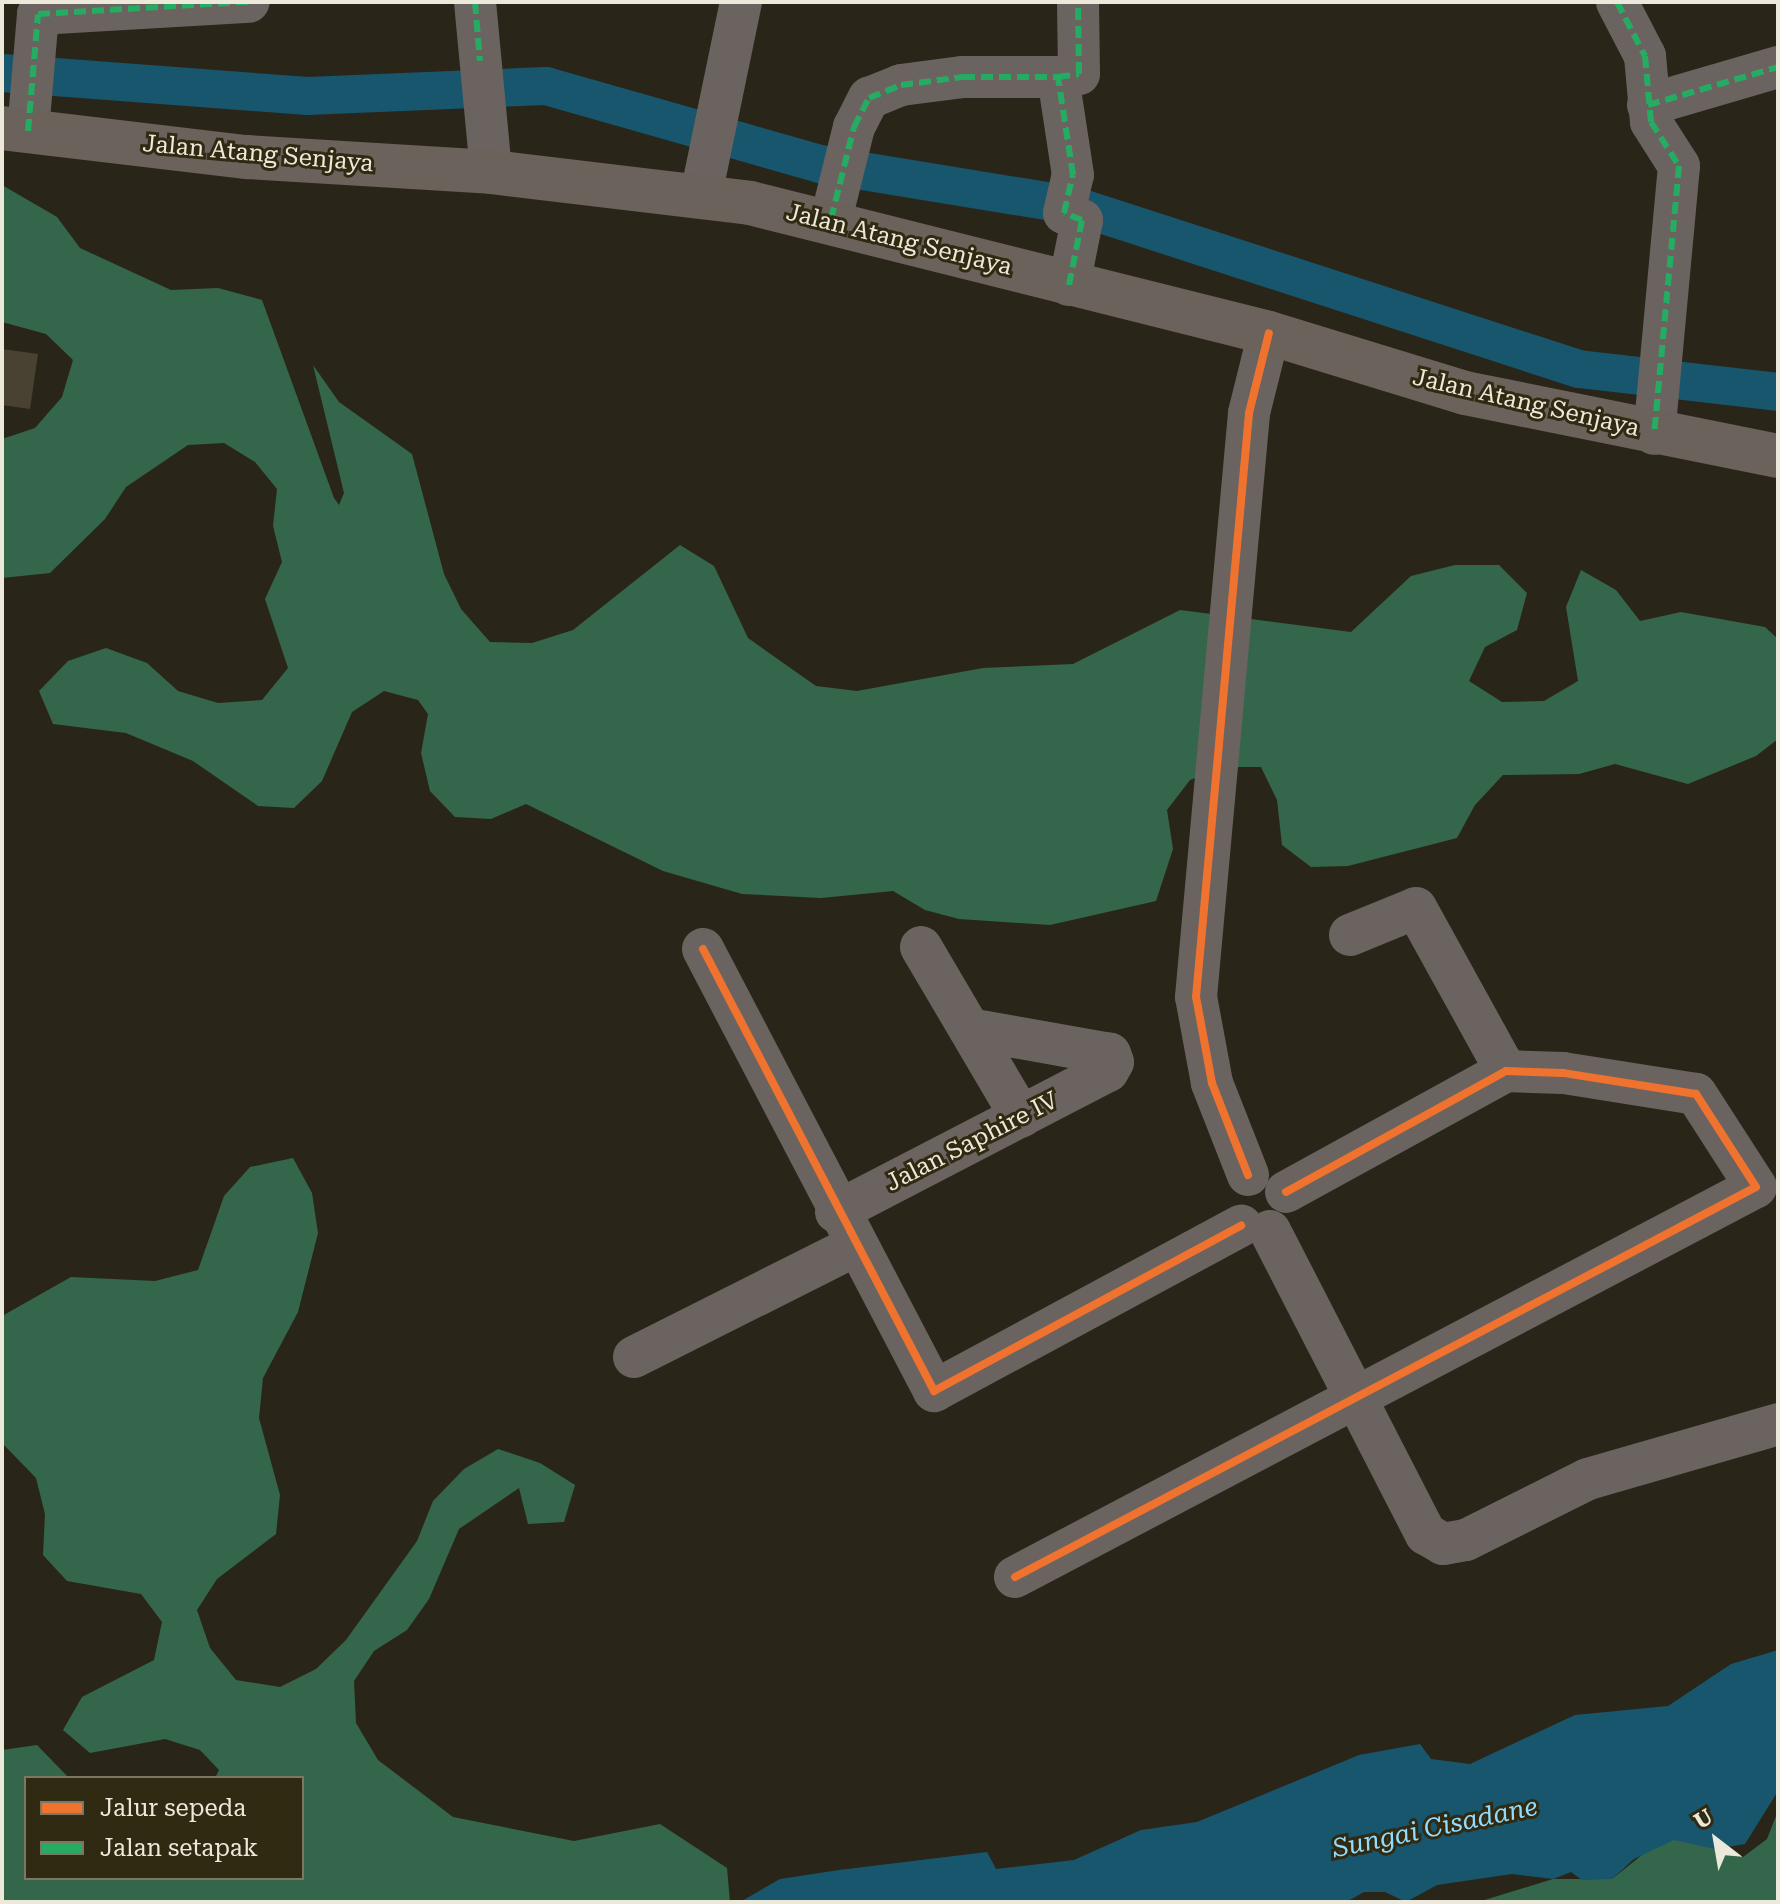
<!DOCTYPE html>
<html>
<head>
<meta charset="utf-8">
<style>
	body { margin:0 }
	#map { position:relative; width:1780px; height:1904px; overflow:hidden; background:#292619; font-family:"Roboto Serif",serif }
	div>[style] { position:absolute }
	.forest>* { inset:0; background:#34664b }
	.water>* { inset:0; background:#18566d }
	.canal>* { height:38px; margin:-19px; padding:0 19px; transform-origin:19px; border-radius:19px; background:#18566d }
	.building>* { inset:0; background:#494233 }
	.minor>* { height:42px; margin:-21px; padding:0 21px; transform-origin:21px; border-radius:21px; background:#6b635f }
	.major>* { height:44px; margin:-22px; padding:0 22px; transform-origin:22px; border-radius:22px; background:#6b625b }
	.quiet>* { height:6px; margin-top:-3px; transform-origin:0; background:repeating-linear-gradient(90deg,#26ab63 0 12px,transparent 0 18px) }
	.cycleway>* { height:8px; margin:-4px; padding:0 4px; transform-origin:4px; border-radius:4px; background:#ef722f }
	span { translate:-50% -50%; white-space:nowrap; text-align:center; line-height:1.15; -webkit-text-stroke:6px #302a12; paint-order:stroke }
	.street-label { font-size:24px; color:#ede9da }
	.water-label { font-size:26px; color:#92dbfc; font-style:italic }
	.frame { position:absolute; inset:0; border:4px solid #ede9da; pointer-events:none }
	.legend { position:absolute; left:24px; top:1776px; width:280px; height:104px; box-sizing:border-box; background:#302a12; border:2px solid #7c7662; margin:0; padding:10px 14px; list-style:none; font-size:24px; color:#ede9da }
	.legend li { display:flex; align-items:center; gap:16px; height:40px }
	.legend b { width:40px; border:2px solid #7c7662 }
	.north { position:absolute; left:1676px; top:1800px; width:80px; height:80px; -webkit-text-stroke:6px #302a12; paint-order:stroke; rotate:329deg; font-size:22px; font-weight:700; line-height:32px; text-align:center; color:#ede9da }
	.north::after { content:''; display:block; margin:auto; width:28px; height:36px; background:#ede9da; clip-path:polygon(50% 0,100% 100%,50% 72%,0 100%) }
</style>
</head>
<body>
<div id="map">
	<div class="forest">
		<div style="clip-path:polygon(2px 185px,57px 217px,80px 248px,171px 290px,218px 288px,262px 300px,334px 498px,339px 505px,344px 493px,313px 365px,339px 402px,412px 454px,444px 574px,461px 609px,490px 642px,532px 643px,573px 630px,680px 545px,714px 566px,748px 638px,816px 686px,857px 691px,983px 668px,1073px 664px,1180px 610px,1351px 632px,1411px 576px,1455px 565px,1499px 565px,1527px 593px,1517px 630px,1485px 647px,1469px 681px,1502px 702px,1544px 701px,1578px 681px,1566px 607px,1581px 570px,1616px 590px,1640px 621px,1681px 612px,1765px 627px,1778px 639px,1778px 739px,1756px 756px,1688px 784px,1615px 764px,1579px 774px,1503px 775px,1475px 805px,1457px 838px,1348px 866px,1311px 867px,1282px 845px,1277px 800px,1261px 767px,1224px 767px,1190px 780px,1167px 810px,1173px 849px,1156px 901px,1050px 925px,959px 919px,925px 910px,893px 891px,821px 898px,742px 894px,663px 871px,526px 804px,491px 819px,455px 817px,430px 791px,421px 753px,428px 714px,418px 700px,384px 691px,352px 712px,322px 781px,294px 808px,258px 806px,193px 761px,126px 733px,53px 724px,39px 691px,68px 661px,106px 648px,147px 663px,178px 691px,218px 703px,262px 700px,288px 668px,265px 599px,282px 562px,273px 526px,277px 489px,255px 462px,224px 443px,188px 445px,126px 487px,105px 519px,50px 573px,2px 578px,2px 439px,35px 428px,62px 397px,73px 360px,46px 334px,2px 322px)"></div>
		<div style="clip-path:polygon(293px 1158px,312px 1193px,318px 1233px,298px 1312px,263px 1378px,259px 1418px,280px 1495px,276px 1534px,217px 1579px,197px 1610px,210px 1648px,236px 1680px,280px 1687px,316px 1669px,346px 1640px,417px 1541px,433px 1501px,464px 1469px,498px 1449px,540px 1463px,575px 1485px,564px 1522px,528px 1524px,519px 1488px,459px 1529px,429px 1599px,407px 1630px,374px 1651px,354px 1681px,356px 1723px,378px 1760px,453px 1817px,574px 1841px,660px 1824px,727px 1868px,730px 1902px,2px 1902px,2px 1750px,37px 1745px,69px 1778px,26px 1778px,26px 1878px,302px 1878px,302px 1778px,215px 1778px,219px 1770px,200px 1750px,165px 1739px,90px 1753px,63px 1730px,82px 1697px,154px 1660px,162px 1622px,141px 1594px,67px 1581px,43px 1555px,45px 1514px,36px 1478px,2px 1443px,2px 1316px,71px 1277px,155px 1281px,198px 1270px,224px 1196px,250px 1167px)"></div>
		<div style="clip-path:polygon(1778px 1811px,1778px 1902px,1478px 1902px,1553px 1879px,1612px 1879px,1657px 1843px,1688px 1833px,1743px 1857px,1767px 1839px)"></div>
	</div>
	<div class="water">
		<div style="clip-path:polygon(1778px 1650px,1778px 1791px,1745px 1844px,1715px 1849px,1674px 1840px,1634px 1859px,1612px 1879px,1582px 1880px,1571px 1872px,1553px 1879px,1512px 1874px,1437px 1885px,1406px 1902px,1385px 1892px,1364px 1892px,1346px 1902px,740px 1902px,780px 1879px,839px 1870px,987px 1852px,996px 1869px,1074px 1860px,1141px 1830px,1197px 1822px,1359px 1755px,1420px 1744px,1431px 1759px,1470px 1764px,1575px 1715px,1668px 1706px,1731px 1664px)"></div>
	</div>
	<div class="canal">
		<div style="left:2px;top:73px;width:306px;rotate:4.3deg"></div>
		<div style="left:307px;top:96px;width:239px;rotate:-2.4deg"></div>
		<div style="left:546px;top:86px;width:285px;rotate:15.9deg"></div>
		<div style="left:820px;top:164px;width:259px;rotate:9.3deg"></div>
		<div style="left:1076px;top:206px;width:529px;rotate:17.96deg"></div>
		<div style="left:1579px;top:369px;width:200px;rotate:6.6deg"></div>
	</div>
	<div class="building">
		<div style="clip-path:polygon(2px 349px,38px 354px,30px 409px,2px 405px)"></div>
	</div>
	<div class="minor">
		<div style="left:475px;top:2px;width:171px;rotate:84.6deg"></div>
		<div style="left:1617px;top:2px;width:61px;rotate:62.6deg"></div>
		<div style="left:1645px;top:56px;width:66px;rotate:84.8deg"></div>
		<div style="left:1651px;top:122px;width:52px;rotate:57.5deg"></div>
		<div style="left:1679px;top:166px;width:269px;rotate:95.3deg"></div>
		<div style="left:1648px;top:105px;width:135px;rotate:-16.3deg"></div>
		<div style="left:28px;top:131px;width:117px;rotate:-85.1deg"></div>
		<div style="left:38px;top:14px;width:211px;rotate:-3.3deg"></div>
		<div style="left:701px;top:195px;width:197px;rotate:-78.3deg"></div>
		<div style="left:831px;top:219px;width:95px;rotate:-76deg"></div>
		<div style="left:854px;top:127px;width:33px;rotate:-63deg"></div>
		<div style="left:869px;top:98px;width:35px;rotate:-22deg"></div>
		<div style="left:901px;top:85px;width:63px;rotate:-7.4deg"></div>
		<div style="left:963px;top:77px;width:95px"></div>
		<div style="left:1069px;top:285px;width:66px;rotate:-78.7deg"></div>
		<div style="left:1082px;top:220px;width:19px;rotate:-159deg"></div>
		<div style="left:1064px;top:213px;width:39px;rotate:-77deg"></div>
		<div style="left:1073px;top:175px;width:99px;rotate:-98.7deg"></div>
		<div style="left:1058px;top:77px;width:21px;rotate:-8deg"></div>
		<div style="left:1079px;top:74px;width:72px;rotate:-90.8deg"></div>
		<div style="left:1350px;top:935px;width:71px;rotate:-22.2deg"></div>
		<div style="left:1416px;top:908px;width:186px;rotate:61.1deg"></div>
		<div style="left:921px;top:947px;width:197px;rotate:59.5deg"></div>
		<div style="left:703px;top:949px;width:499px;rotate:62.4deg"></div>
		<div style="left:934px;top:1391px;width:349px;rotate:-28.3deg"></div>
		<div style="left:1248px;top:1175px;width:99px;rotate:-111.4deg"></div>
		<div style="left:1212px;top:1083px;width:87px;rotate:-100.5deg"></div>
		<div style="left:1196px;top:997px;width:586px;rotate:-84.81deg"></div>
		<div style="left:1249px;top:413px;width:82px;rotate:-76deg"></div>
		<div style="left:836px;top:1212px;width:306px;rotate:-27.4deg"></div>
		<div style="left:1108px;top:1071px;width:10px;rotate:-61deg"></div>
		<div style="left:1113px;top:1062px;width:9px;rotate:-111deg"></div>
		<div style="left:1110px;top:1054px;width:142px;rotate:-169.9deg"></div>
		<div style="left:1270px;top:1231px;width:341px;rotate:62.8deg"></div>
		<div style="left:1426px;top:1534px;width:20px;rotate:30deg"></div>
		<div style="left:1443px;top:1544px;width:23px;rotate:-10deg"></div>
		<div style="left:1466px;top:1540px;width:136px;rotate:-26.6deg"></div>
		<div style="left:1588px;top:1479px;width:198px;rotate:-16.1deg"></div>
		<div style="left:634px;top:1357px;width:247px;rotate:-26.7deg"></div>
		<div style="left:1015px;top:1577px;width:837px;rotate:-27.76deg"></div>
		<div style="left:1756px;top:1187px;width:111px;rotate:-122.8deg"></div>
		<div style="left:1696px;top:1094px;width:135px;rotate:-171deg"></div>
		<div style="left:1563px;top:1073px;width:57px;rotate:-178deg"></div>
		<div style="left:1506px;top:1071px;width:251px;rotate:151.2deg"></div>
	</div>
	<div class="major">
		<div style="left:2px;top:128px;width:247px;rotate:6.8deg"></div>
		<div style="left:247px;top:157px;width:244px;rotate:3.5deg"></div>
		<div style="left:491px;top:172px;width:261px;rotate:6.8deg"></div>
		<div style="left:750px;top:203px;width:535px;rotate:14.06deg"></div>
		<div style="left:1269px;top:333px;width:205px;rotate:17deg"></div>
		<div style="left:1465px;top:393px;width:319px;rotate:11.4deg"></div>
	</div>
	<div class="quiet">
		<div style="left:475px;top:2px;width:59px;rotate:85.2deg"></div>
		<div style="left:1617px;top:2px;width:61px;rotate:62.6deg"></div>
		<div style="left:1645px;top:56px;width:66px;rotate:84.8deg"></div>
		<div style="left:1651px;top:122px;width:52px;rotate:57.5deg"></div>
		<div style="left:1679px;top:166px;width:269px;rotate:95.3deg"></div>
		<div style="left:1648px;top:105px;width:135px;rotate:-16.3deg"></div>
		<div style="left:28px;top:131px;width:117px;rotate:-85.1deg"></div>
		<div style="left:38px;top:14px;width:211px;rotate:-3.3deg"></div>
		<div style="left:831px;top:219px;width:95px;rotate:-76deg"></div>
		<div style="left:854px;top:127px;width:33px;rotate:-63deg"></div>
		<div style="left:869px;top:98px;width:35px;rotate:-22deg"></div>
		<div style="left:901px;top:85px;width:63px;rotate:-7.4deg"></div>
		<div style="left:963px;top:77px;width:95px"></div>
		<div style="left:1069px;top:285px;width:66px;rotate:-78.7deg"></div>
		<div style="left:1082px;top:220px;width:19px;rotate:-159deg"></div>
		<div style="left:1064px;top:213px;width:39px;rotate:-77deg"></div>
		<div style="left:1073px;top:175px;width:99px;rotate:-98.7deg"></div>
		<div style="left:1058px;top:77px;width:21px;rotate:-8deg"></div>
		<div style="left:1079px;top:74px;width:72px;rotate:-90.8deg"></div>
	</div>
	<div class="cycleway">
		<div style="left:703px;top:949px;width:499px;rotate:62.4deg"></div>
		<div style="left:934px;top:1391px;width:349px;rotate:-28.3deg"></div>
		<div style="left:1248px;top:1175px;width:99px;rotate:-111.4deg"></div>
		<div style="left:1212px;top:1083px;width:87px;rotate:-100.5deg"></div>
		<div style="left:1196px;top:997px;width:586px;rotate:-84.81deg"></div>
		<div style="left:1249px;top:413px;width:82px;rotate:-76deg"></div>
		<div style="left:1015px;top:1577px;width:837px;rotate:-27.76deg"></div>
		<div style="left:1756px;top:1187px;width:111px;rotate:-122.8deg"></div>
		<div style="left:1696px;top:1094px;width:135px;rotate:-171deg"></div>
		<div style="left:1563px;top:1073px;width:57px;rotate:-178deg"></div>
		<div style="left:1506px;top:1071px;width:251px;rotate:151.2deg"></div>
	</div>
	<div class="street-label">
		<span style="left:258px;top:154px;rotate:5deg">Jalan Atang Senjaya</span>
		<span style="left:899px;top:240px;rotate:14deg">Jalan Atang Senjaya</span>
		<span style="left:1526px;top:403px;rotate:13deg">Jalan Atang Senjaya</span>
		<span style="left:972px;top:1142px;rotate:-27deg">Jalan Saphire IV</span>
	</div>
	<div class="water-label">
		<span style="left:1435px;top:1828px;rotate:-12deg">Sungai Cisadane</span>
	</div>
	<div class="frame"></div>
	<ul class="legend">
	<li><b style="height:10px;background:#ef722f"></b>Jalur sepeda</li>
	<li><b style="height:10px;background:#26ab63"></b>Jalan setapak</li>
	</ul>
	<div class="north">U</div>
</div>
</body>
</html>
